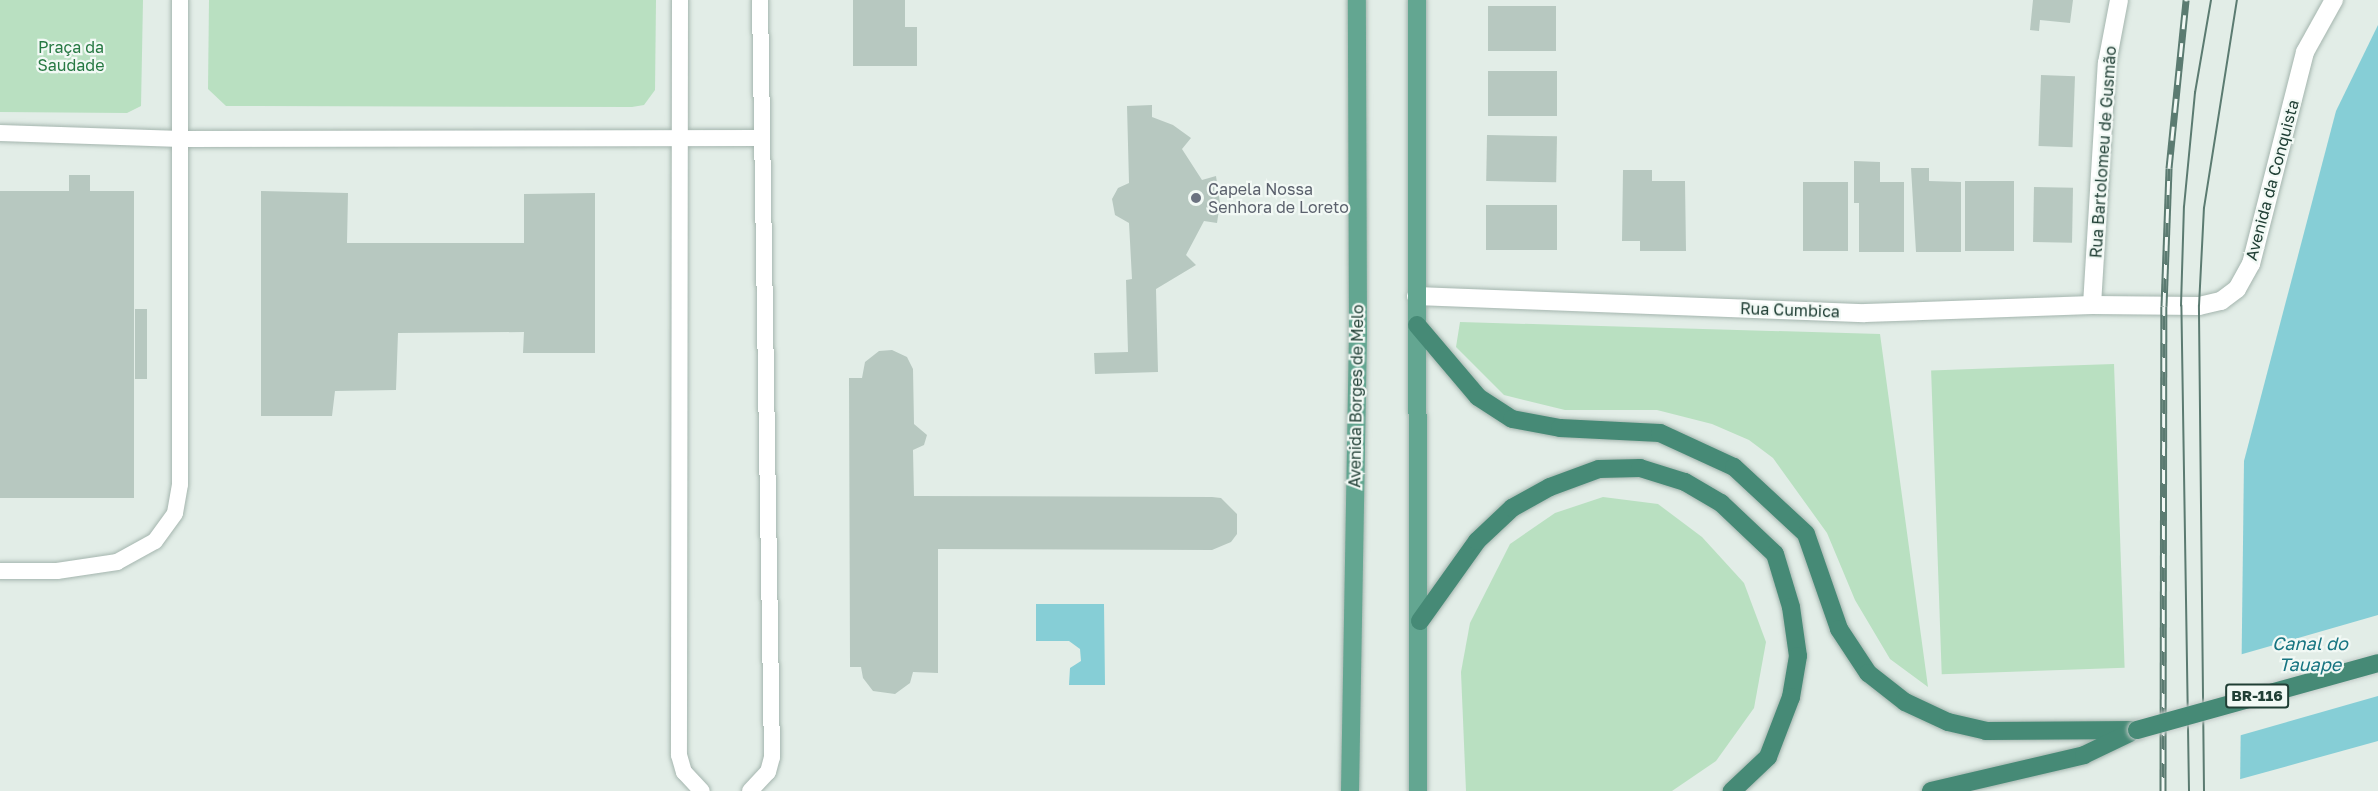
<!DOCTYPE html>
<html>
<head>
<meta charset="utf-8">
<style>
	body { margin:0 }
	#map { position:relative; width:2378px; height:791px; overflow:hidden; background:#e2ede7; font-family:"Golos Text",sans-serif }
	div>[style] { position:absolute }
	.green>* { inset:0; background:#b9e0c1; transform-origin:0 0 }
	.water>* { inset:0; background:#86ced6 }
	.pier>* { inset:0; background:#e2ede7 }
	.building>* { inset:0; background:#b7c8c0; transform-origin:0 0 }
	.roads { filter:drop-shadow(0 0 2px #a4b5ae) drop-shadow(0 0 2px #a4b5ae) }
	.service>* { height:16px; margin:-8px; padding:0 8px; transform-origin:8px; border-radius:8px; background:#fff }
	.minor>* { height:18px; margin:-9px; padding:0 9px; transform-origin:9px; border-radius:9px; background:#fff }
	.primary>* { height:18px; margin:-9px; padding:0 9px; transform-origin:9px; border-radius:9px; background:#63a691 }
	.trunk>* { height:18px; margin:-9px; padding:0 9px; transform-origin:9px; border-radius:9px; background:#468a76 }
	.tram>* { height:1.5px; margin:-0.75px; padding:0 0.75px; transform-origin:0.75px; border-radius:0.75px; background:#5b7b71 }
	.rail>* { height:7px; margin-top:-3.5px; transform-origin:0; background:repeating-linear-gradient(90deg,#f2f9f5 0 14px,#5b7b71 0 28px); box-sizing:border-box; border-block:2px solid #5b7b71 }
	.bridges { filter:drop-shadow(0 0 2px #c1c9c6) drop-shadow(0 0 2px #c1c9c6) }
	.trunk-bridge>* { height:18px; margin:-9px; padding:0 9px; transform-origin:9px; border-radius:9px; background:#468a76 }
	.dots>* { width:16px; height:16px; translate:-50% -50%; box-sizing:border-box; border:3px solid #f2f9f5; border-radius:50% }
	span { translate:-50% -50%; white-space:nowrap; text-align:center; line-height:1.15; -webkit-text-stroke:4.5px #f2f9f5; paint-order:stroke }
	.shield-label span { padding:2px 4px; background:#f2f9f5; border:2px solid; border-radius:4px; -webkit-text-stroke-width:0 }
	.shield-label { font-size:15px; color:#203f35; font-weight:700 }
	.park-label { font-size:16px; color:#277943 }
	.street-label { font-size:16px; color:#203f35 }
	.worship-label { font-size:16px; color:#5b616d }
	.left { translate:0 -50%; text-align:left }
	.water-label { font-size:18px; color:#167480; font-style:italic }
</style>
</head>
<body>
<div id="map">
	<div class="green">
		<div style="clip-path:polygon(0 0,143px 0,141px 106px,127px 113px,0 112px)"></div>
		<div style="clip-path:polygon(209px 0,656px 0,655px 90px,644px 105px,632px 107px,226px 106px,208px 89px)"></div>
		<div style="clip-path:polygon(1460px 322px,1880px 334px,1928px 687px,1890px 659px,1855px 600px,1827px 533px,1773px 458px,1749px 440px,1712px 424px,1657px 410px,1565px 410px,1504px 395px,1456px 347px)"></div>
		<div style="left:2114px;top:364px;width:304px;height:183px;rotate:88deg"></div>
		<div style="clip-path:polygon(1603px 497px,1658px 504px,1702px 537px,1744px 583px,1766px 642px,1754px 708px,1716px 761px,1672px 791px,1466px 791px,1461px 672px,1470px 623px,1510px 544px,1555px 513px)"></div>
	</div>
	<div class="water">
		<div style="clip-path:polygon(2378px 25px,2378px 791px,2240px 791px,2244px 461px,2336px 111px)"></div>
		<div style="clip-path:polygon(1036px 604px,1104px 604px,1105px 685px,1069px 685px,1070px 668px,1081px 661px,1080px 649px,1069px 641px,1036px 641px)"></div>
	</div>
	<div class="pier">
		<div style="clip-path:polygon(2378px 615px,2378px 696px,2238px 736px,2239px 655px)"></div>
		<div style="clip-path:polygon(2378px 741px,2378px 791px,2237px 791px,2237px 780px)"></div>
	</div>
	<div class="building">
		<div style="clip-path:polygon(853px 0,905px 0,905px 27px,917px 27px,917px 66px,853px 66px)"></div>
		<div style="clip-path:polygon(2033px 0,2073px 0,2070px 23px,2040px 20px,2039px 31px,2030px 30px)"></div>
		<div style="left:1488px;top:6px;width:68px;height:45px"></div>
		<div style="left:1488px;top:71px;width:69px;height:45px"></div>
		<div style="left:2041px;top:75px;width:34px;height:71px;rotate:2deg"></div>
		<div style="clip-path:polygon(1152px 105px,1152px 117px,1173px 125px,1191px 138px,1182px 149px,1202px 180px,1216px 176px,1220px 203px,1217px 223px,1204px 221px,1186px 255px,1196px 265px,1156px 289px,1158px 372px,1095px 374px,1094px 353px,1128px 352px,1126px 280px,1132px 279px,1129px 223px,1115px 215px,1112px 199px,1118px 188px,1129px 183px,1127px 106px)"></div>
		<div style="left:1487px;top:135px;width:70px;height:46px;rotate:1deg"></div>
		<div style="clip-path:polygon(1854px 161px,1880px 162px,1880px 182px,1904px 182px,1904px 252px,1859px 252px,1859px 203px,1854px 203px)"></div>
		<div style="clip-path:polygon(1911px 168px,1929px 168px,1929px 181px,1961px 182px,1961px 252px,1916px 252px)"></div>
		<div style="clip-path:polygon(1623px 170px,1652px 170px,1652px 181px,1685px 181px,1686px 251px,1640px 251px,1640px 241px,1622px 241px)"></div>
		<div style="left:69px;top:175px;width:21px;height:16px"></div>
		<div style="left:1965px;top:181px;width:49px;height:70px"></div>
		<div style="left:1803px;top:182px;width:45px;height:69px"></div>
		<div style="left:2034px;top:187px;width:39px;height:55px;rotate:1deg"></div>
		<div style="left:0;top:191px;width:134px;height:307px"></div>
		<div style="clip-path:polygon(261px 191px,348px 193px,347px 243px,524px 243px,524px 194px,595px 193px,595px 353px,523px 353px,524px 332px,398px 333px,396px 390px,335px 391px,332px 416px,261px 416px)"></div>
		<div style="left:1557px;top:205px;width:45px;height:71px;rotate:90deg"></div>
		<div style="left:135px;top:309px;width:12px;height:70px"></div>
		<div style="clip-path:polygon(892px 350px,907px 357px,913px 369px,914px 424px,927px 435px,924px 445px,913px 450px,914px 496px,1212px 497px,1221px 498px,1237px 514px,1237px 534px,1231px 542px,1212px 550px,938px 549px,938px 673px,913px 672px,910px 683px,895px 694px,873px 691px,863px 678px,861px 667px,850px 667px,849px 378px,862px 378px,865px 362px,879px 351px)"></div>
	</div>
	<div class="roads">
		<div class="service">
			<div style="left:680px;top:0;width:755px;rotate:90.08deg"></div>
			<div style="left:679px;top:755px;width:18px;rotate:74deg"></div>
			<div style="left:684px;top:772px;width:26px;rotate:47deg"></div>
			<div style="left:0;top:133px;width:181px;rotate:1.9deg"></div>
			<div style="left:181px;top:139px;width:579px;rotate:-0.1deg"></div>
			<div style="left:0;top:571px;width:57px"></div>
			<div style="left:57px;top:571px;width:61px;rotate:-8.5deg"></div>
			<div style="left:117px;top:562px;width:43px;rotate:-28.9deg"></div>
			<div style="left:155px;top:541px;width:34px;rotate:-54deg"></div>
			<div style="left:175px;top:513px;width:29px;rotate:-80deg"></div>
			<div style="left:180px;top:484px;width:484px;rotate:-90deg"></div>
			<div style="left:750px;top:791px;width:26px;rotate:-47deg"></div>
			<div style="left:768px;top:772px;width:16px;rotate:-75deg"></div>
			<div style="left:772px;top:757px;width:757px;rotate:-90.91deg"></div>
		</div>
		<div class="minor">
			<div style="left:1416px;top:296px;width:449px;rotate:2.2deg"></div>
			<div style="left:1865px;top:313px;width:227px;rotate:-2deg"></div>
			<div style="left:2092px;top:305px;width:107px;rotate:0.5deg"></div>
			<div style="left:2199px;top:306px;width:23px;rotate:-13deg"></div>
			<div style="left:2221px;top:301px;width:20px;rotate:-37deg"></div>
			<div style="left:2237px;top:289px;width:29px;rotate:-61deg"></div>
			<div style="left:2251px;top:264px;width:219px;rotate:-75.7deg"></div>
			<div style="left:2305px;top:52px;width:60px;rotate:-60.9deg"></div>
			<div style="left:2092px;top:305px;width:242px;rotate:-86.5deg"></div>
			<div style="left:2107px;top:63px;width:64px;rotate:-79.2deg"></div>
		</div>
		<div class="primary">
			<div style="left:1417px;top:0;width:791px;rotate:89.93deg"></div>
			<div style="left:1350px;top:791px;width:458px;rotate:-89deg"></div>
			<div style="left:1358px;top:333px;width:333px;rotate:-90.2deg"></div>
		</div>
		<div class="trunk">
			<div style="left:1417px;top:325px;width:94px;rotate:49.7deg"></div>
			<div style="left:1478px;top:397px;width:40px;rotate:32.9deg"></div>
			<div style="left:1512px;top:419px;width:49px;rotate:10.6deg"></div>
			<div style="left:1560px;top:428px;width:100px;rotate:2.9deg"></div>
			<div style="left:1660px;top:433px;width:81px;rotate:24.7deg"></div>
			<div style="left:1734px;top:467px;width:98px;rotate:42.9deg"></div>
			<div style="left:1806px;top:534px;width:101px;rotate:70.8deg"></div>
			<div style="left:1839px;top:629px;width:53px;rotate:56.6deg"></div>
			<div style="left:1868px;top:673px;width:47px;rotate:38.1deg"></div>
			<div style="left:1905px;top:702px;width:47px;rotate:24.9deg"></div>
			<div style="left:1948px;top:722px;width:39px;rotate:13deg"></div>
			<div style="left:1986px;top:731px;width:151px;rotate:-0.4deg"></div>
			<div style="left:1420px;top:621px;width:98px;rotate:-54.5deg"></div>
			<div style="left:1477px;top:541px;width:48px;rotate:-43.3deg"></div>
			<div style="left:1512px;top:508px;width:43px;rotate:-28.9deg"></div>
			<div style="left:1550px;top:487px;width:52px;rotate:-20.2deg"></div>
			<div style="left:1599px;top:469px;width:41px;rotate:-1.4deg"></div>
			<div style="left:1640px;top:468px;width:47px;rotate:17.3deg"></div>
			<div style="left:1685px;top:482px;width:42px;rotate:30.3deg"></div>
			<div style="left:1721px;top:503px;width:74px;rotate:43.4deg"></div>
			<div style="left:1775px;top:554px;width:55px;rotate:73.2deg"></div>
			<div style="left:1791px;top:607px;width:49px;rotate:81.9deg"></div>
			<div style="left:1798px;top:656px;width:42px;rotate:99.7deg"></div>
			<div style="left:1791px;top:697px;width:64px;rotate:111deg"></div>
			<div style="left:1768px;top:757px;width:50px;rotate:136.6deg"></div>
			<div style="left:1931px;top:791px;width:157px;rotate:-13.2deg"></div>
			<div style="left:2084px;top:755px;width:51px;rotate:-25.6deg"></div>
		</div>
	</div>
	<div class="tram">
		<div style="left:2189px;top:791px;width:485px;rotate:-90.9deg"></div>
		<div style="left:2181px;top:306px;width:99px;rotate:-88.3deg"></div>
		<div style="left:2184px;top:207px;width:115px;rotate:-84.5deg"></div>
		<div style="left:2195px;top:93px;width:94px;rotate:-80.2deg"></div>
		<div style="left:2204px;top:791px;width:485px;rotate:-90.6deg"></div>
		<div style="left:2199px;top:306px;width:98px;rotate:-87.1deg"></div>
		<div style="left:2204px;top:208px;width:211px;rotate:-81deg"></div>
	</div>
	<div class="rail">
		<div style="left:2163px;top:791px;width:485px;rotate:-89.9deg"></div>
		<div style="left:2164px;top:306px;width:138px;rotate:-87.9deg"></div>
		<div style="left:2169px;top:168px;width:169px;rotate:-84.2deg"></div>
	</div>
	<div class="bridges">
		<div class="trunk-bridge">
			<div style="left:2137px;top:730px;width:250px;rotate:-15.5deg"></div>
		</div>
	</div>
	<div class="dots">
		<div style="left:1196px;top:198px;background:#6b7280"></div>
	</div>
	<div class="shield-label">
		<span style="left:2257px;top:696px">BR-116</span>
	</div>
	<div class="park-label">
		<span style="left:71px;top:56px">Praça da<br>Saudade</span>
	</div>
	<div class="street-label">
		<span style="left:2103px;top:152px;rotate:-86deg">Rua Bartolomeu de Gusmão</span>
		<span style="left:2272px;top:180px;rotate:-75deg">Avenida da Conquista</span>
		<span style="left:1790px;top:310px;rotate:2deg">Rua Cumbica</span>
		<span style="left:1356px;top:396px;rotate:-89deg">Avenida Borges de Melo</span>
	</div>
	<div class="worship-label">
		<span class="left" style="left:1208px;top:198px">Capela Nossa<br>Senhora de Loreto</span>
	</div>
	<div class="water-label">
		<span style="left:2310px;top:654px">Canal do<br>Tauape</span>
	</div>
</div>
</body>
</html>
